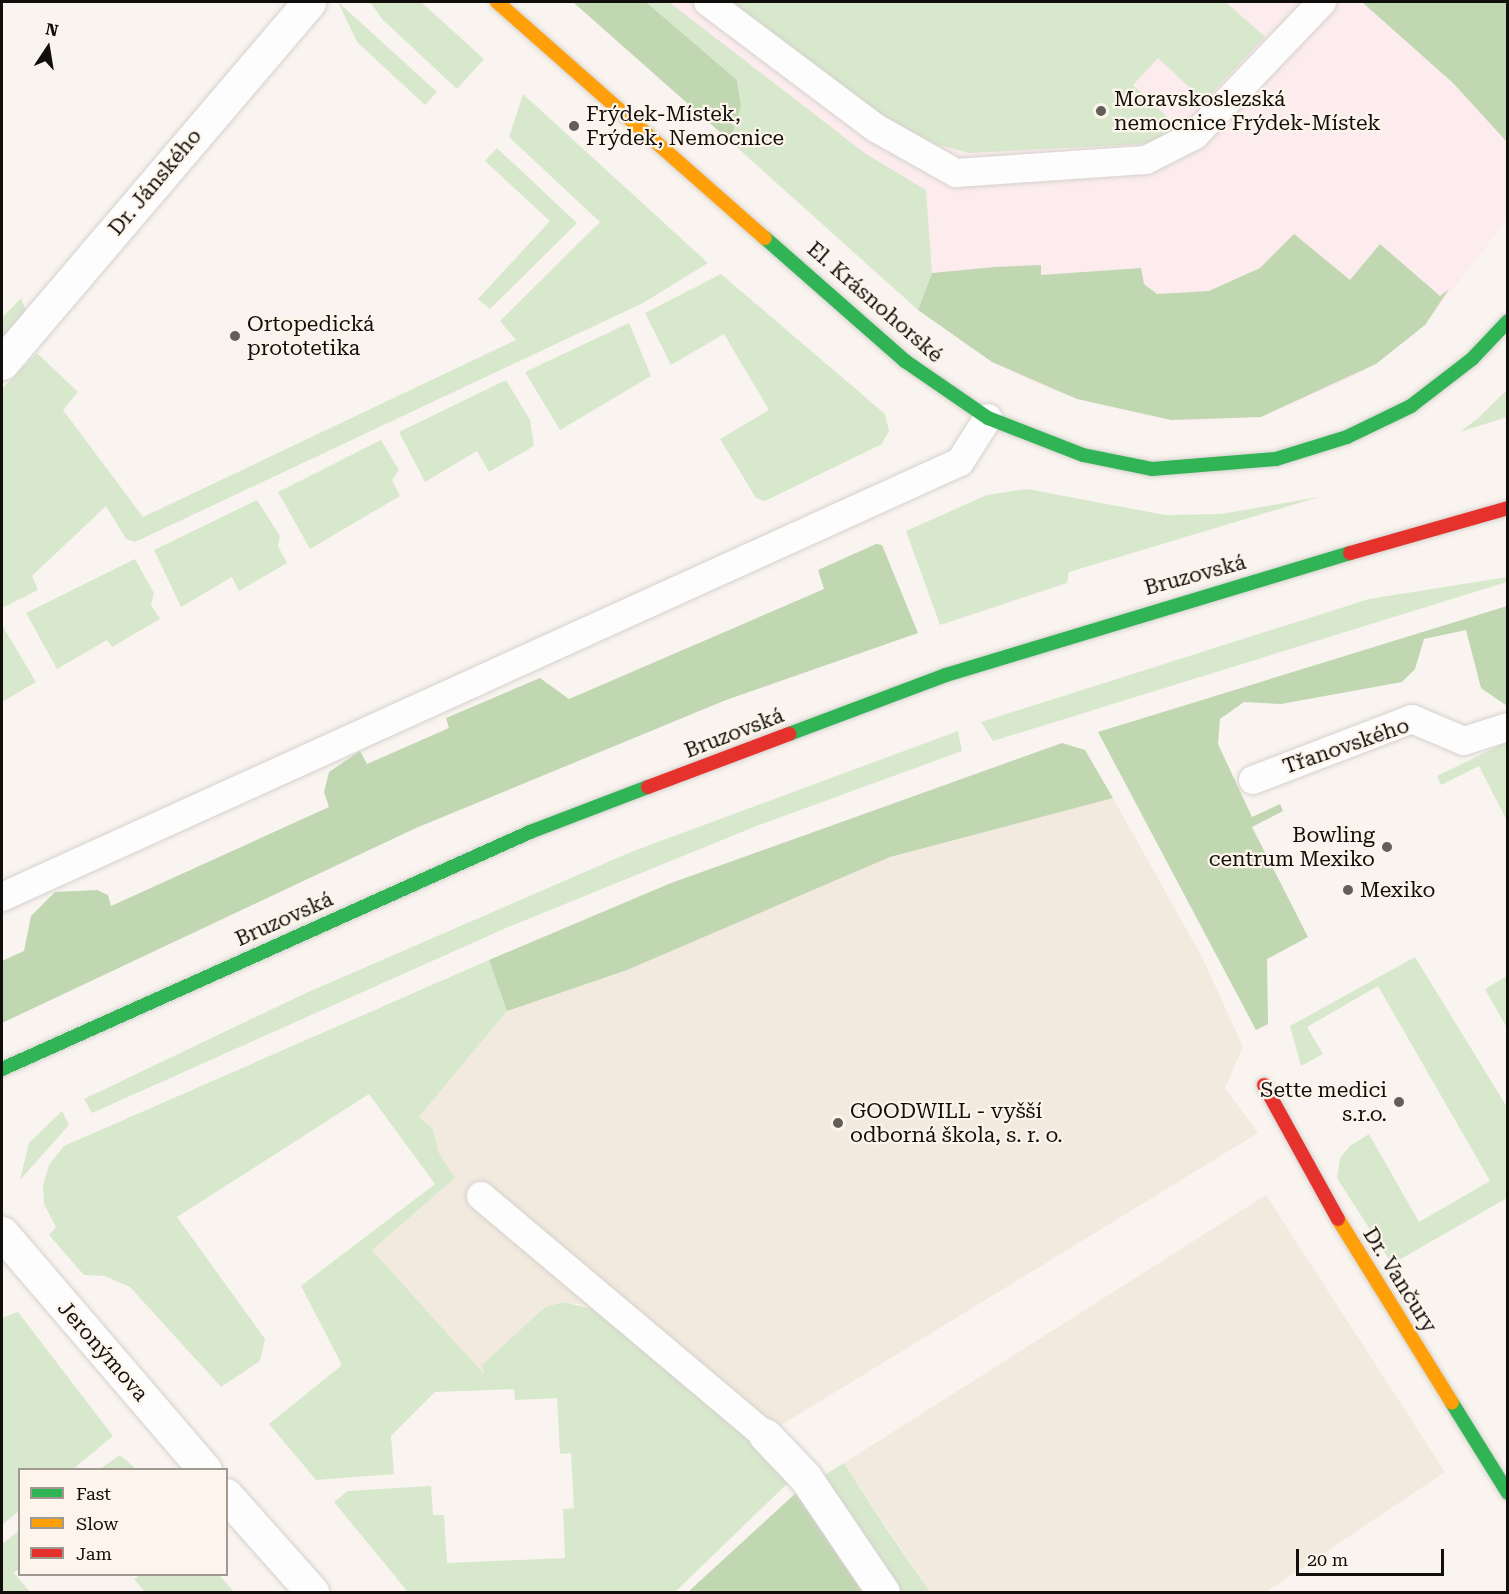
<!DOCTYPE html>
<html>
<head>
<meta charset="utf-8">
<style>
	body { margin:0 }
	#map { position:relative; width:1509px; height:1594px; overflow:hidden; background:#f9f4ef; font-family:"Roboto Serif",serif }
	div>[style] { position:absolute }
	.built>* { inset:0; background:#f2eade }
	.medical>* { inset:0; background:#fceced }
	.green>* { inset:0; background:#d8e8cd }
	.forest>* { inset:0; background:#c0d7b2 }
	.roads { filter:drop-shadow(0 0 2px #d5d1cd) drop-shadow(0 0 2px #d5d1cd) }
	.lane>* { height:28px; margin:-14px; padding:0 14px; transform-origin:14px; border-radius:14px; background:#fefdfd }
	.street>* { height:33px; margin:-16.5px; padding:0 16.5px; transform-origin:16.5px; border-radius:16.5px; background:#fefdfd }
	.fast>* { height:14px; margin:-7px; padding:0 7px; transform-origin:7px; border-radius:7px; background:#30b455 }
	.slow>* { height:14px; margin:-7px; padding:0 7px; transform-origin:7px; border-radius:7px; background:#ff9f0a }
	.jam>* { height:14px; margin:-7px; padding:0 7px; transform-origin:7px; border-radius:7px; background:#e5322d }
	.dots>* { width:16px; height:16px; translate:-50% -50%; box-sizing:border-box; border:3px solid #fdf5eb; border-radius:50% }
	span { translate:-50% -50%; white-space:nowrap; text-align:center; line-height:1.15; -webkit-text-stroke:4.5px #fdf5eb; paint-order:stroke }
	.poi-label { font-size:21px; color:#110f0c }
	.left { translate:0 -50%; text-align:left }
	.right { translate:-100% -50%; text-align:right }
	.street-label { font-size:21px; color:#110f0c }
	.frame { position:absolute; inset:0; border:3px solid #110f0c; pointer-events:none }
	.legend { position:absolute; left:18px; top:1468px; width:210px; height:108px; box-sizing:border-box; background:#fdf5eb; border:2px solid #9f9992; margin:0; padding:8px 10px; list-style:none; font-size:18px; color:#110f0c }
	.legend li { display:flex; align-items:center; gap:12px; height:30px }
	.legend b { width:30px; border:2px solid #9f9992 }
	.north { position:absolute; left:18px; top:18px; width:60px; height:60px; -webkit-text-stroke:4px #fdf5eb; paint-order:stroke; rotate:12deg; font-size:16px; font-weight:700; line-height:24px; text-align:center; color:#110f0c }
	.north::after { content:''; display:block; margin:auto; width:21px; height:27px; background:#110f0c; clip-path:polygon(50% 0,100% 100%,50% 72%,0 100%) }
	.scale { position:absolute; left:1296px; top:1549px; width:148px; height:27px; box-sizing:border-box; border:3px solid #110f0c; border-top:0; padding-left:8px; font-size:18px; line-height:21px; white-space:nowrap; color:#110f0c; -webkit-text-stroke:4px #fdf5eb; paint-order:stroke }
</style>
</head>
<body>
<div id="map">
	<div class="built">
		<div style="clip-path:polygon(1113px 798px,1203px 959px,1243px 1047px,1225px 1088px,1258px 1133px,765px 1435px,747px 1432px,584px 1305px,564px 1302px,545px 1307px,482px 1365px,484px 1374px,372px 1250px,455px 1178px,439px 1153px,433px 1129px,419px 1117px,507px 1011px,627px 970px,890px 857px)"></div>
		<div style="clip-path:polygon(1266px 1195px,1445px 1472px,1266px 1592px,930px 1592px,844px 1463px)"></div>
	</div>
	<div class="medical">
		<div style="clip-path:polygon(573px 2px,1507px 2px,1507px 220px,1425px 325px,1358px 375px,1261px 417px,1196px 421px,1146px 416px,1048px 389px,992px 362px,918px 310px)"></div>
	</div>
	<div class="green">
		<div style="clip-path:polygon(338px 2px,437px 92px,425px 105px,357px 42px)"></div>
		<div style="clip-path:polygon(370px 2px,421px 2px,484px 59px,457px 89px,382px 19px)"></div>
		<div style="clip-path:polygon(646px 2px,669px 2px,866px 154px,926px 190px,932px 273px,918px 310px,730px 141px,741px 108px,737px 80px)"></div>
		<div style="clip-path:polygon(720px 2px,1226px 2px,1265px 37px,1204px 101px,1158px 58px,1133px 85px,1179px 128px,1163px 138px,1143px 144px,969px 153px,923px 141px,885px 122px)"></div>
		<div style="clip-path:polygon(523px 94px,708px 263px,643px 303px,135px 542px,126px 539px,106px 506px,32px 576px,38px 590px,2px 608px,2px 389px,37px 353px,78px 392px,63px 410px,143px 517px,516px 340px,500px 321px,600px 222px,509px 137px)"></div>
		<div style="clip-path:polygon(497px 148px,577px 223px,490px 309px,478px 299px,550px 221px,485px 161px)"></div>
		<div style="clip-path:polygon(721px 274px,885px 414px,889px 431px,882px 444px,765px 501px,756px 498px,720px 439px,769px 410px,724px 334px,671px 365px,645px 313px)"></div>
		<div style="clip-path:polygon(21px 298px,27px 314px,2px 346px,2px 318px)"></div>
		<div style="clip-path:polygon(629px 323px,651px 376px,560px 430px,525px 372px)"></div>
		<div style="clip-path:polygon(506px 380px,530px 420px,534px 446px,489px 472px,477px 451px,425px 482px,399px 432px)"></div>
		<div style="clip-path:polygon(1507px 390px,1507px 417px,1460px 432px,1477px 419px)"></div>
		<div style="clip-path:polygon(381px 440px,399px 470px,392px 480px,400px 496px,310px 549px,278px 492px)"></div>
		<div style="clip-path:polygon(1027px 489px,1165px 515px,1221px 514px,1319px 497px,1069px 572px,1067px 583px,940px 625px,906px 531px,987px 495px)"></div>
		<div style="clip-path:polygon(257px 500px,280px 536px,278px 546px,287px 563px,239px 591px,232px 577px,181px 607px,154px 550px)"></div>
		<div style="clip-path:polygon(135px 559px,154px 593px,151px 605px,160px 619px,112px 647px,107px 640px,57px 669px,26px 613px)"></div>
		<div style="clip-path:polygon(1507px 577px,1507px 582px,993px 741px,981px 722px,1369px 599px)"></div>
		<div style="clip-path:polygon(2px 625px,36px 682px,2px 702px)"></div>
		<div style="clip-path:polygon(958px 731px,962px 751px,759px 825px,506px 928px,92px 1113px,84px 1099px,306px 993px,631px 852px)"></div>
		<div style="clip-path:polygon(1507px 742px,1507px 821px,1479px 766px,1441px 785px,1437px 776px)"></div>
		<div style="clip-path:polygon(1415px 957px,1507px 1107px,1507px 1198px,1392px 1264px,1337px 1178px,1340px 1158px,1350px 1146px,1369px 1134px,1419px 1222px,1490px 1181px,1378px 986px,1307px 1027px,1323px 1054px,1301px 1066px,1290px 1026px)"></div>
		<div style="clip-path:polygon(489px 960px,507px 1011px,419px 1117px,433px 1129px,439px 1153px,455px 1178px,372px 1250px,484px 1374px,482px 1365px,545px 1307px,564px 1302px,592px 1309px,747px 1432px,790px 1481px,675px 1592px,408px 1592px,334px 1502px,348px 1491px,431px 1486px,433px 1515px,444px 1515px,447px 1563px,565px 1558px,563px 1509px,574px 1508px,571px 1453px,560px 1454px,557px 1398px,515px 1400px,514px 1389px,435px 1392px,391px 1436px,394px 1474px,316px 1480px,269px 1424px,342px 1365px,301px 1286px,435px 1184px,369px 1094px,177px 1217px,265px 1339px,260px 1361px,221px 1387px,130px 1287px,105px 1276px,84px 1275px,49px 1235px,56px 1227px,44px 1204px,43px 1185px,49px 1165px,64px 1146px)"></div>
		<div style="clip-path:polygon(1507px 976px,1507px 1028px,1485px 989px)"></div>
		<div style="clip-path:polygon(62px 1111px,69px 1125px,20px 1180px,29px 1143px)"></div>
		<div style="clip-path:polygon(18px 1312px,113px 1436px,73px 1469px,20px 1470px,19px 1511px,2px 1525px,2px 1318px)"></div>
		<div style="clip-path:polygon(120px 1455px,136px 1469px,100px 1469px)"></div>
		<div style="clip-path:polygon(844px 1463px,886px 1528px,930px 1592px,897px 1592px,818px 1479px)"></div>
		<div style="clip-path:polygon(19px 1531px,19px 1569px,14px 1573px,30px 1592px,2px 1592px,2px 1544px)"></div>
		<div style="clip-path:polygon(140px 1575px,219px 1575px,234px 1592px,145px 1592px,134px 1579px)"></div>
	</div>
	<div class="forest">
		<div style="clip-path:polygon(573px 2px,646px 2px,737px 80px,741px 107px,730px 141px)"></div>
		<div style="clip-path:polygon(1362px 2px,1507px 2px,1507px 142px,1453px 83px)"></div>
		<div style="clip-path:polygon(1294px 234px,1350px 280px,1380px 244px,1440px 296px,1449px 289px,1425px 325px,1376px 364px,1261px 417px,1171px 420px,1077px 399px,992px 362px,918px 310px,932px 273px,995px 267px,1041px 265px,1041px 275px,1141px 268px,1144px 284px,1157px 294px,1209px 291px,1260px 268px)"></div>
		<div style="clip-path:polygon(876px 544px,882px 545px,918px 633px,726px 700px,416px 828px,2px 1023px,2px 961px,24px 951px,31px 916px,55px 892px,97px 890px,108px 895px,111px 906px,329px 807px,324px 792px,329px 772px,360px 751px,367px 764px,449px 728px,446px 718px,540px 678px,569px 699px,824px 589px,818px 570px)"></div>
		<div style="clip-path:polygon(1507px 606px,1507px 706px,1481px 688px,1466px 630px,1424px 639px,1415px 669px,1402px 682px,1281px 704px,1244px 702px,1220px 719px,1218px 744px,1252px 817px,1280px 804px,1283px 811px,1252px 827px,1308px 937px,1267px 959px,1268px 1024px,1256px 1030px,1098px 732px)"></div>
		<div style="clip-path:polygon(1062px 743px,1085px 750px,1113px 798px,890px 857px,627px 970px,507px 1011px,489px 960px,671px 883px)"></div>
		<div style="clip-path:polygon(797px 1492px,866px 1592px,688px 1592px)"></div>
	</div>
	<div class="roads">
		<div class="lane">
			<div style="left:708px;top:2px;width:210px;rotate:36.9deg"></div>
			<div style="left:876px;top:128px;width:92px;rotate:29.4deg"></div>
			<div style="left:956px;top:173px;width:190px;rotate:-3.9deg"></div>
			<div style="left:1146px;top:160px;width:55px;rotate:-27deg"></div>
			<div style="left:1195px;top:135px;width:184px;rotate:-46.3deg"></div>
			<div style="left:1253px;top:780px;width:170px;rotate:-21deg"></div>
			<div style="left:1412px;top:719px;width:56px;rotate:22.9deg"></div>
			<div style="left:1464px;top:741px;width:46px;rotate:-17.7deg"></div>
			<div style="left:2px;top:897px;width:1052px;rotate:-24.42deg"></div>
			<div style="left:960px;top:462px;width:52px;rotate:-57.5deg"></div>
			<div style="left:481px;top:1196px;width:371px;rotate:40.1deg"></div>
		</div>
		<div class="street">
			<div style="left:2px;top:363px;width:474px;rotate:-49.6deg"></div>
			<div style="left:2px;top:1233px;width:312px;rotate:49.4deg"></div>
			<div style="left:765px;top:1435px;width:58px;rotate:46.4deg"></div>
			<div style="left:805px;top:1477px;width:139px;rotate:55.9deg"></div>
			<div style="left:226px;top:1495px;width:130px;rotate:48.4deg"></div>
		</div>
		<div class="fast">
			<div style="left:765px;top:238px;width:186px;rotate:41.3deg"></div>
			<div style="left:905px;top:361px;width:101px;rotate:34.5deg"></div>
			<div style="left:988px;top:418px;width:102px;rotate:21.3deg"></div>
			<div style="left:1083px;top:455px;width:70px;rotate:11.5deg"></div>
			<div style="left:1152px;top:469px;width:124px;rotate:-4.6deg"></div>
			<div style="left:1276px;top:459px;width:74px;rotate:-17.2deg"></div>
			<div style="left:1347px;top:437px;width:71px;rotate:-25.8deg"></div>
			<div style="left:1411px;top:406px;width:77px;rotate:-37.6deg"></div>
			<div style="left:1472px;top:359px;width:52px;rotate:-46.5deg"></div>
			<div style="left:789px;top:734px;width:168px;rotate:-20.6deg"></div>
			<div style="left:946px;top:675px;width:422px;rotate:-16.8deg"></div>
			<div style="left:2px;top:1069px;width:579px;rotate:-24.17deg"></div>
			<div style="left:530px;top:832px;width:126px;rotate:-20.9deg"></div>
			<div style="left:1452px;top:1403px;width:106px;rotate:58.1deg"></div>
		</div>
		<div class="slow">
			<div style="left:497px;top:2px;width:357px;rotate:41.4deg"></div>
			<div style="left:1338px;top:1219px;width:216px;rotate:58.2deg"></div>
		</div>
		<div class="jam">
			<div style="left:1350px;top:553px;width:164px;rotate:-15.9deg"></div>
			<div style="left:648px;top:787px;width:151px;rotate:-20.6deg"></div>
			<div style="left:1264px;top:1085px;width:153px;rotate:61.1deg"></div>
		</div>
	</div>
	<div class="dots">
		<div style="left:1101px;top:111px;background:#625f5b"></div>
		<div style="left:574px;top:126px;background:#625f5b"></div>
		<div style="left:235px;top:336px;background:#625f5b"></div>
		<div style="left:1387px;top:847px;background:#625f5b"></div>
		<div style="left:1348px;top:890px;background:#625f5b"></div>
		<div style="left:1399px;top:1102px;background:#625f5b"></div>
		<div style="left:838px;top:1123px;background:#625f5b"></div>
	</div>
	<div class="poi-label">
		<span class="left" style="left:1114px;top:111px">Moravskoslezská<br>nemocnice Frýdek-Místek</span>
		<span class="left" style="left:586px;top:126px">Frýdek-Místek,<br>Frýdek, Nemocnice</span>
		<span class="left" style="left:247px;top:336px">Ortopedická<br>prototetika</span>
		<span class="right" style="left:1375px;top:847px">Bowling<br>centrum Mexiko</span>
		<span class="left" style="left:1360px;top:890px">Mexiko</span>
		<span class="right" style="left:1387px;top:1102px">Sette medici<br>s.r.o.</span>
		<span class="left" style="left:850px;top:1123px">GOODWILL - vyšší<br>odborná škola, s. r. o.</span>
	</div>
	<div class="street-label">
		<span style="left:155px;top:182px;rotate:-50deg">Dr. Jánského</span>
		<span style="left:875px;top:302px;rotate:41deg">El. Krásnohorské</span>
		<span style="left:1195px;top:575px;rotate:-15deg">Bruzovská</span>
		<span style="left:734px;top:733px;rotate:-21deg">Bruzovská</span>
		<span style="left:1346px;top:746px;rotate:-19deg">Třanovského</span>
		<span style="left:284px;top:919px;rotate:-24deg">Bruzovská</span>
		<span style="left:1400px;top:1280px;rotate:58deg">Dr. Vančury</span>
		<span style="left:103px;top:1351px;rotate:49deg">Jeronýmova</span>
	</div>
	<div class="frame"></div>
	<ul class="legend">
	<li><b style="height:8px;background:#30b455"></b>Fast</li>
	<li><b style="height:8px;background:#ff9f0a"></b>Slow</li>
	<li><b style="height:8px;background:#e5322d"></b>Jam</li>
	</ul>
	<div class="north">N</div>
	<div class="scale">20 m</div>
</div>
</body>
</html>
